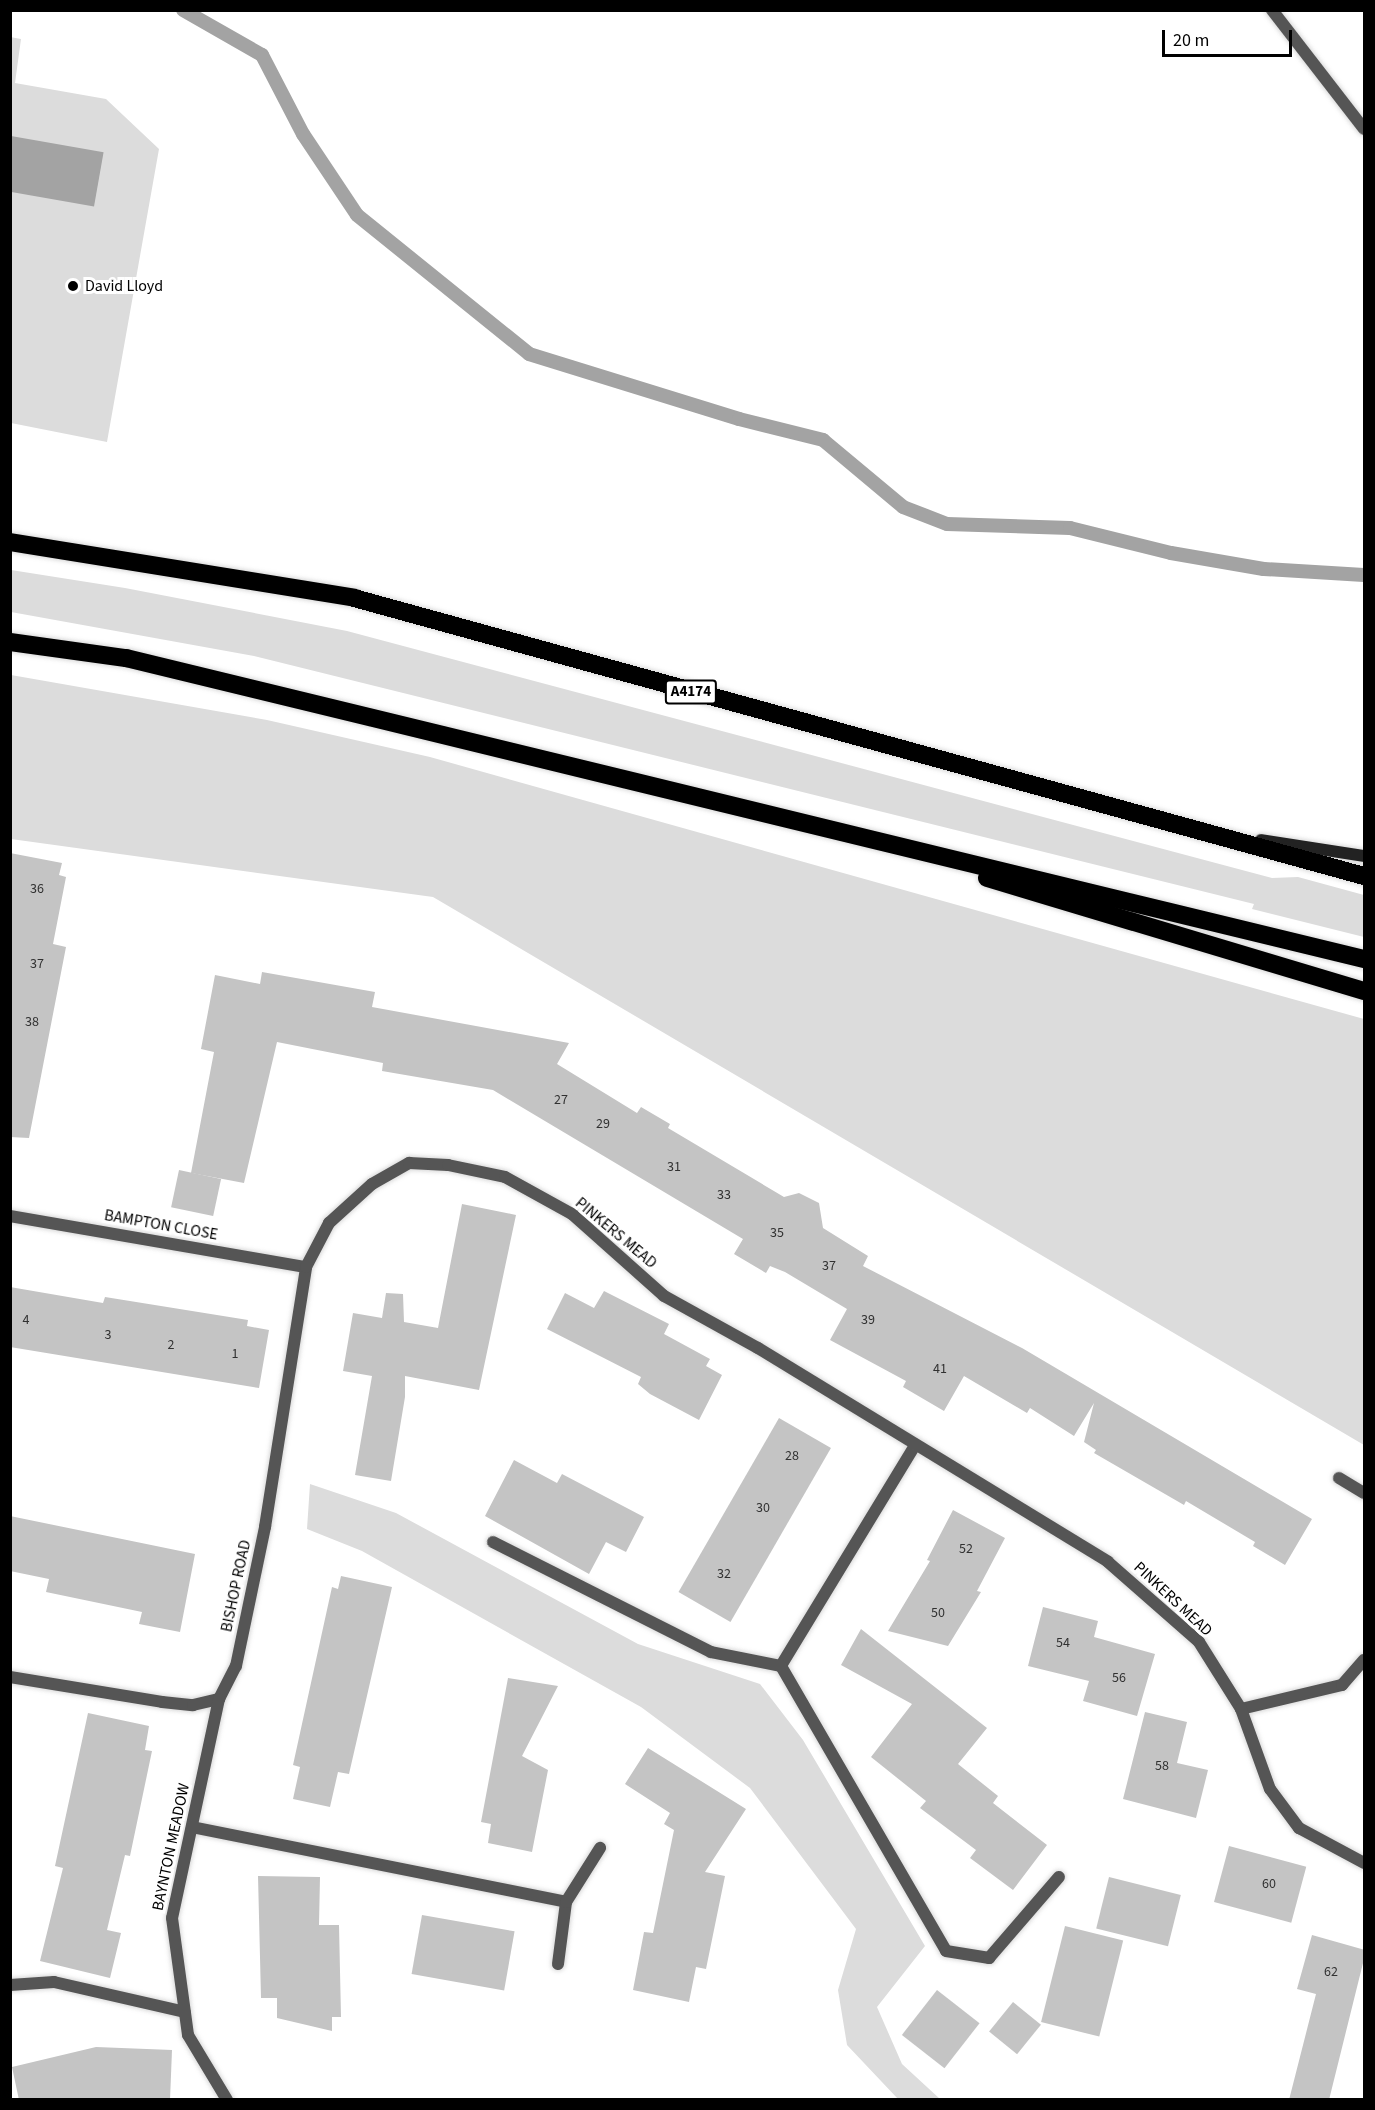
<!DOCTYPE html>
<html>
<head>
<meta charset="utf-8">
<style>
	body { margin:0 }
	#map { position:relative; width:1375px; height:2110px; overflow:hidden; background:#fff; font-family:"Source Sans 3",sans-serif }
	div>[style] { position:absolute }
	.green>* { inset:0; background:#dcdcdc }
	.water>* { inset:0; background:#a3a3a3; transform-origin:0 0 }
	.stream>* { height:14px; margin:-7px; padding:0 7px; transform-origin:7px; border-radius:7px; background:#a3a3a3 }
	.building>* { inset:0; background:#c4c4c4; transform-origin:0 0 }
	.roads { filter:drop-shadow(0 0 2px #dbdbdb) drop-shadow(0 0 2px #dbdbdb) }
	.lane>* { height:12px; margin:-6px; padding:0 6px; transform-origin:6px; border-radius:6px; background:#555 }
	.street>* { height:12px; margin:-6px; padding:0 6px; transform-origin:6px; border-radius:6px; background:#555 }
	.secondary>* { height:12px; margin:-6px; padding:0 6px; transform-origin:6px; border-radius:6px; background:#222 }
	.highway>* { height:18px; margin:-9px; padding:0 9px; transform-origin:9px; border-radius:9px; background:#000 }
	.dots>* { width:16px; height:16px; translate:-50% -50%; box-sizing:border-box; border:3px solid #fff; border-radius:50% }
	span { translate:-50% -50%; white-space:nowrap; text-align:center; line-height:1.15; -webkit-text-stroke:6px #fff; paint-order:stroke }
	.number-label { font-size:14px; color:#313131 }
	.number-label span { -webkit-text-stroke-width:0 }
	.shield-label span { padding:2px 4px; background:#fff; border:2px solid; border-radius:4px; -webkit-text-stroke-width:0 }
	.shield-label { font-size:15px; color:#000; font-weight:700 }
	.poi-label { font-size:16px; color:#000 }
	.left { translate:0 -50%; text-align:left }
	.street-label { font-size:16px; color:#000 }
	.frame { position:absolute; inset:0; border:12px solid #000; pointer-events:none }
	.scale { position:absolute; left:1162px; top:30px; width:130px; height:27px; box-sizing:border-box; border:3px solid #000; border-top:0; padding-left:8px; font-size:18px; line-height:21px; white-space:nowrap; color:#000; -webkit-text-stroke:4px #fff; paint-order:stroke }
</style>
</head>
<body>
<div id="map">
	<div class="green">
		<div style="clip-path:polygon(10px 37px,21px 39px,15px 83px,106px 99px,159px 149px,107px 442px,11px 423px)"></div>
		<div style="clip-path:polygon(11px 570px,125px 588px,347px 631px,1272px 878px,1298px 877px,1364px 895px,1364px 937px,1252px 909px,1254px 904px,254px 656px,11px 612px)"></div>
		<div style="clip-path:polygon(11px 675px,267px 720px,430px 757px,1364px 1019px,1364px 1445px,433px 897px,11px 839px)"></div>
		<div style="clip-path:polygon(310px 1484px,396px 1513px,638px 1644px,760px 1684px,803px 1740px,925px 1946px,877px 2007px,902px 2064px,940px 2099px,898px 2099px,847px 2045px,838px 1990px,856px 1929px,750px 1788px,641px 1707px,362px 1551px,307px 1529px)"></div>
	</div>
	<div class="water">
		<div style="left:11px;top:136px;width:94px;height:55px;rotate:10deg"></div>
	</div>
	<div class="stream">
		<div style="left:183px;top:10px;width:91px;rotate:29.7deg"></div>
		<div style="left:262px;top:55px;width:89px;rotate:62.6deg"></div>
		<div style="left:303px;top:134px;width:97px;rotate:56.3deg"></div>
		<div style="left:357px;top:215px;width:221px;rotate:38.9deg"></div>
		<div style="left:529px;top:354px;width:220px;rotate:17.2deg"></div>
		<div style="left:739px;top:419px;width:87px;rotate:14deg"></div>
		<div style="left:823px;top:440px;width:104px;rotate:39.9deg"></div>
		<div style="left:903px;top:507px;width:47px;rotate:21.1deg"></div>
		<div style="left:947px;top:524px;width:123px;rotate:1.9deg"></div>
		<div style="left:1070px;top:528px;width:104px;rotate:13.9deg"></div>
		<div style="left:1171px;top:553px;width:94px;rotate:9.8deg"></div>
		<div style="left:1264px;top:569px;width:100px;rotate:3.4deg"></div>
	</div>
	<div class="building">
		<div style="clip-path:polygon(10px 853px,62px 863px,59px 875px,66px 877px,53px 944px,66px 947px,29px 1138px,10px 1137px)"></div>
		<div style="clip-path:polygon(262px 972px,375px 992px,372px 1007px,569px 1043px,557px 1064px,637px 1113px,641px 1107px,670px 1124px,668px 1128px,784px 1197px,799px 1193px,819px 1203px,823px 1228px,868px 1256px,863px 1266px,1022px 1348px,1312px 1519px,1285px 1565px,1253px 1546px,1255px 1542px,1186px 1501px,1184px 1505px,1094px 1453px,1096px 1450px,1084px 1442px,1094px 1403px,1074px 1436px,1030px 1408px,1027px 1413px,964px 1376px,944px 1411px,903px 1387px,906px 1381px,830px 1340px,847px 1309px,785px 1272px,770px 1266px,766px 1273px,734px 1254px,743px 1239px,493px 1090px,382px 1071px,383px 1063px,277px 1042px,244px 1183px,191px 1173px,214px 1052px,201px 1049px,215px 975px,260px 984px)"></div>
		<div style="left:179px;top:1170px;width:43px;height:38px;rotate:12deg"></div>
		<div style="clip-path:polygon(462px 1204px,516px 1215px,479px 1390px,405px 1376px,405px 1397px,391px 1481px,355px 1475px,372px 1376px,343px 1371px,353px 1313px,382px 1318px,386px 1293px,403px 1294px,404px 1322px,438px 1328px)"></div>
		<div style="clip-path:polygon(10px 1287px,103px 1303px,105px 1297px,248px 1320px,247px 1326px,269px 1330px,259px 1388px,10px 1347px)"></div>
		<div style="clip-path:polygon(604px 1291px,669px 1324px,664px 1334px,710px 1359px,706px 1366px,722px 1375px,699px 1420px,650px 1394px,638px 1384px,641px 1377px,547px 1329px,565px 1293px,594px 1308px)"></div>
		<div style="left:779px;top:1418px;width:60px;height:201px;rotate:30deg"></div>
		<div style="clip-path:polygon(514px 1460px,557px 1483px,562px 1474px,644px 1517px,626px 1552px,606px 1542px,589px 1574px,485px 1516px)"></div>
		<div style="clip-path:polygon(953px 1510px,1005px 1538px,977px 1591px,981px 1592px,948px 1646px,888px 1631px,930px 1561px,927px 1560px)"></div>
		<div style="clip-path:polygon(10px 1516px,195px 1554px,180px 1632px,139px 1624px,142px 1612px,46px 1592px,49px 1579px,10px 1571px)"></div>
		<div style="clip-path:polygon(341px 1576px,392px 1587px,349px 1774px,338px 1772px,330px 1807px,293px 1799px,300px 1767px,293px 1765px,332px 1587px,338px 1589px)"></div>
		<div style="clip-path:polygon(1043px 1607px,1098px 1621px,1094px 1637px,1155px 1654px,1137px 1716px,1083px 1701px,1089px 1681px,1028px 1666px)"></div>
		<div style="clip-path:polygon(861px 1629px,987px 1728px,958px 1764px,998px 1796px,993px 1803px,1047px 1845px,1013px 1890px,970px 1858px,976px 1850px,920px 1808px,926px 1801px,871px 1757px,912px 1704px,841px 1665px)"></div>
		<div style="clip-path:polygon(508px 1678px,558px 1686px,522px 1756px,548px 1770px,532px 1852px,488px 1843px,491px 1824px,481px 1822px)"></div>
		<div style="clip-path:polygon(1145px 1712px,1187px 1722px,1177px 1763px,1208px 1770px,1196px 1818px,1123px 1799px)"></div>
		<div style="clip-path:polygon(88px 1713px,149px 1726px,145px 1750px,152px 1751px,130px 1856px,125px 1855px,107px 1930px,121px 1933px,110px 1978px,40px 1961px,63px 1868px,55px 1866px)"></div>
		<div style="clip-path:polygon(648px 1748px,746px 1809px,705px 1872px,725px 1876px,706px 1969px,696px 1967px,689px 2002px,633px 1990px,644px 1932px,653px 1933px,674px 1830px,664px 1824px,670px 1813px,625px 1784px)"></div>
		<div style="left:1229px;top:1846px;width:80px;height:58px;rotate:15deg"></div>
		<div style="clip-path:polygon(258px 1876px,320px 1877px,319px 1925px,339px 1925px,341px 2017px,332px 2017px,332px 2031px,277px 2018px,277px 1998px,261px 1998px)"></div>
		<div style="left:1109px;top:1877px;width:74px;height:53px;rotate:14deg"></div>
		<div style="left:422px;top:1915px;width:94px;height:60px;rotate:10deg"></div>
		<div style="left:1065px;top:1926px;width:60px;height:99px;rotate:14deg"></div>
		<div style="clip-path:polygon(1312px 1935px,1365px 1950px,1365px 1955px,1329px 2100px,1289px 2100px,1316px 1994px,1297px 1989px)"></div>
		<div style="left:937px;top:1990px;width:54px;height:57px;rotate:38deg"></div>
		<div style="left:1013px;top:2002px;width:36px;height:38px;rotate:39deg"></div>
		<div style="clip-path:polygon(96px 2047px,172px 2050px,170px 2100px,19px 2100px,12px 2067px)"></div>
	</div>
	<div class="roads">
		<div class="lane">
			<div style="left:1339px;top:1478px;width:29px;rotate:31deg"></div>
			<div style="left:493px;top:1542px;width:244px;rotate:26.8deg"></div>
			<div style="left:1241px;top:1709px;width:104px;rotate:-13.4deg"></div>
			<div style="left:1342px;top:1685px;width:33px;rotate:-49deg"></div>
			<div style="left:10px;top:1985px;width:44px;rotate:-3.9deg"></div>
			<div style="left:54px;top:1982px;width:134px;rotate:12.9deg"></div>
		</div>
		<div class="street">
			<div style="left:1272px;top:10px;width:150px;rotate:52.3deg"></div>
			<div style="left:10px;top:1216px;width:300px;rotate:9.8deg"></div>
			<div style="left:914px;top:1447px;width:256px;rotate:121.3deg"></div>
			<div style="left:781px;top:1666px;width:329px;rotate:59.9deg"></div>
			<div style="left:946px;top:1951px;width:44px;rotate:9.2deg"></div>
			<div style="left:989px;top:1958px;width:107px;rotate:-49.2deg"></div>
			<div style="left:711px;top:1652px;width:71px;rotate:11.3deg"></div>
			<div style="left:10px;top:1677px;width:154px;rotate:9.3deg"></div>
			<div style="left:162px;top:1702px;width:31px;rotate:6deg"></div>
			<div style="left:193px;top:1705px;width:27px;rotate:-13deg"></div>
			<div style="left:219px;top:1699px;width:37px;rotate:-63deg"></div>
			<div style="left:236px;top:1666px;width:142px;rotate:-78.2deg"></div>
			<div style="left:265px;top:1527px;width:263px;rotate:-81deg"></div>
			<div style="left:306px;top:1267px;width:50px;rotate:-62.4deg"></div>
			<div style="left:329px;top:1223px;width:58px;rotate:-42.2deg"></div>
			<div style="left:372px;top:1184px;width:43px;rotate:-29.6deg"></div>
			<div style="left:409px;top:1163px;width:39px;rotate:3deg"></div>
			<div style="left:448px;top:1165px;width:58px;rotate:11.9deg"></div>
			<div style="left:505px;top:1177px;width:77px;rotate:28.9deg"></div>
			<div style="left:572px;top:1214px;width:123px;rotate:41.7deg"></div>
			<div style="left:664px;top:1296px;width:107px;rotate:29deg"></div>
			<div style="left:758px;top:1348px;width:410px;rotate:31.4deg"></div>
			<div style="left:1108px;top:1562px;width:121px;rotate:41.3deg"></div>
			<div style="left:1199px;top:1642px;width:79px;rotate:57.9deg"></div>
			<div style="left:1241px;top:1709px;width:85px;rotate:70.1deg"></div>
			<div style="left:1270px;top:1789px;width:49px;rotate:53.4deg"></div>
			<div style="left:1299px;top:1828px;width:74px;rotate:28.3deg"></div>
			<div style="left:219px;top:1699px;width:224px;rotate:102.1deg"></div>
			<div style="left:172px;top:1918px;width:118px;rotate:82.2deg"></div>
			<div style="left:188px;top:2035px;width:76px;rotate:59deg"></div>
			<div style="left:192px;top:1827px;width:381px;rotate:11.3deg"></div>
			<div style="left:558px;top:1964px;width:63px;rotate:-82.6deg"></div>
			<div style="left:566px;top:1902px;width:64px;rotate:-57.8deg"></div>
		</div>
		<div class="secondary">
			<div style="left:1261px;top:840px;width:104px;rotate:8.8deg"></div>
		</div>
		<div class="highway">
			<div style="left:10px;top:542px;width:349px;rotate:9.2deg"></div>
			<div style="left:354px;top:598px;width:1048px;rotate:15.39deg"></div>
			<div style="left:10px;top:642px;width:117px;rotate:7.9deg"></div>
			<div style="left:126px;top:658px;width:1274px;rotate:13.67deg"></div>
			<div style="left:987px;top:878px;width:394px;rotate:16.7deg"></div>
		</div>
	</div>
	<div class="dots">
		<div style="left:73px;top:286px;background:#000"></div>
	</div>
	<div class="number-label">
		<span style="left:37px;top:889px">36</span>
		<span style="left:37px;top:964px">37</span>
		<span style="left:32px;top:1022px">38</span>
		<span style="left:561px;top:1100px">27</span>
		<span style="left:603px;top:1124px">29</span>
		<span style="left:674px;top:1167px">31</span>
		<span style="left:724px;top:1195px">33</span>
		<span style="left:777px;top:1233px">35</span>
		<span style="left:829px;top:1266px">37</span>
		<span style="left:26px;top:1320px">4</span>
		<span style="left:868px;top:1320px">39</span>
		<span style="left:108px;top:1335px">3</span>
		<span style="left:171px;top:1345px">2</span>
		<span style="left:235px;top:1354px">1</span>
		<span style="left:940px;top:1369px">41</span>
		<span style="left:792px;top:1456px">28</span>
		<span style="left:763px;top:1508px">30</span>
		<span style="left:966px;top:1549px">52</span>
		<span style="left:724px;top:1574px">32</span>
		<span style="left:938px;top:1613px">50</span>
		<span style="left:1063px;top:1643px">54</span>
		<span style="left:1119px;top:1678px">56</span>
		<span style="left:1162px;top:1766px">58</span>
		<span style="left:1269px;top:1884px">60</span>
		<span style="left:1331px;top:1972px">62</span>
	</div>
	<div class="shield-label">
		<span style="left:691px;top:692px">A4174</span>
	</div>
	<div class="poi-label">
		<span class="left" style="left:85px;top:286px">David Lloyd</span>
	</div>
	<div class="street-label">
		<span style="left:161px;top:1225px;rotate:10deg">BAMPTON CLOSE</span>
		<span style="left:616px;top:1233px;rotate:40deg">PINKERS MEAD</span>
		<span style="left:236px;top:1586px;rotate:-78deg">BISHOP ROAD</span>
		<span style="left:1173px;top:1599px;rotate:43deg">PINKERS MEAD</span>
		<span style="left:171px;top:1847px;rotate:-78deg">BAYNTON MEADOW</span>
	</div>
	<div class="frame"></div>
	<div class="scale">20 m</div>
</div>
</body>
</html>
